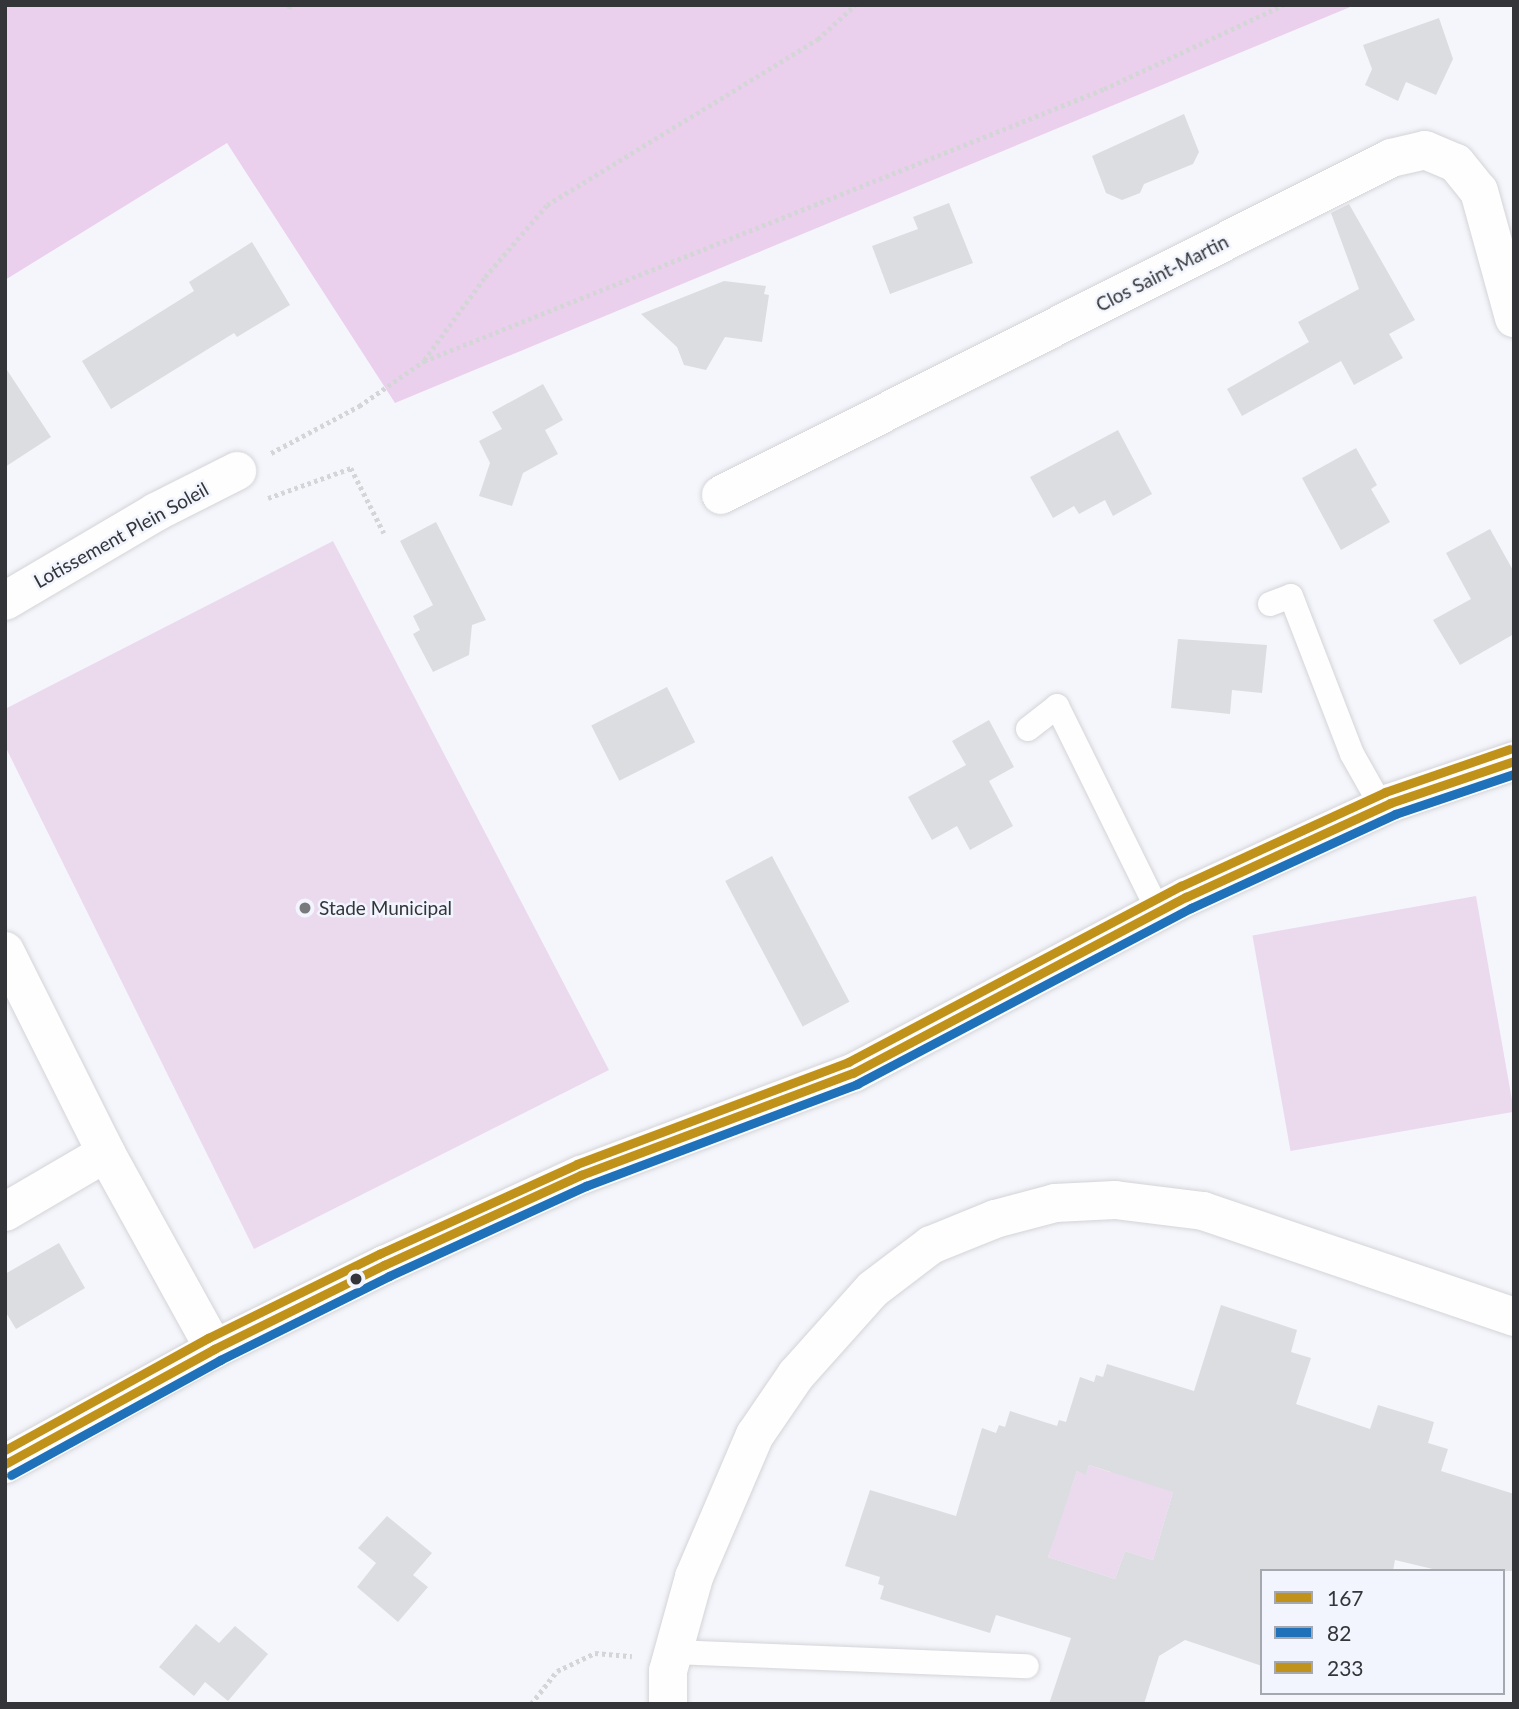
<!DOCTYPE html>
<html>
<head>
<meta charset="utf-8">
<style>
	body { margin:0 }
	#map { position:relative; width:1519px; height:1709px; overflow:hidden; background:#f5f6fb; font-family:Lato,sans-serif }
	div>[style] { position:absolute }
	.green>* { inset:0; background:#ebdaee; transform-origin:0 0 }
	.forest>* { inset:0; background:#ebd0ee }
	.building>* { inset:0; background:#dbdde0; transform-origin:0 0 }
	.path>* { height:4.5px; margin-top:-2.25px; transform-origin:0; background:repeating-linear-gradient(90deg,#d4d5d6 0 3.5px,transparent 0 7px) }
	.roads { filter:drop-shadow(0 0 2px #d3d4d8) drop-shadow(0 0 2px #d3d4d8) }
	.service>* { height:24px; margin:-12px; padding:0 12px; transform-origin:12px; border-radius:12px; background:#fefefe }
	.minor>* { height:38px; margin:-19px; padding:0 19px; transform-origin:19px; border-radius:19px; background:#fefefe }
	.bus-1>* { height:9px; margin:-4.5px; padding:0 4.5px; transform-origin:4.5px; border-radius:4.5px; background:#c0921a }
	.bus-2>* { height:9px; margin:-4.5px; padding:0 4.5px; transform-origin:4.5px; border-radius:4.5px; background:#1f72b9 }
	.bus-3>* { height:9px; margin:-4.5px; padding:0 4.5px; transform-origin:4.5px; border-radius:4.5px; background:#c0921a }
	.dots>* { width:19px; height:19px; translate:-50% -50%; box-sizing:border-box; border:4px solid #f2f5fe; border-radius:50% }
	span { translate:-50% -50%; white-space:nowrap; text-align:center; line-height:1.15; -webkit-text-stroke:5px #f2f5fe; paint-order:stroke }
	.street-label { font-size:19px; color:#333539 }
	.poi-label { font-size:19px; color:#333539 }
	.left { translate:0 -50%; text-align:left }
	.frame { position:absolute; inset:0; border:7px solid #333539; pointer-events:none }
	.legend { position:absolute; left:1260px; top:1569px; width:245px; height:126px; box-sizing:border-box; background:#f2f5fe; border:2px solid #a6a8af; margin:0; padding:9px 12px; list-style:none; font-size:21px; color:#333539 }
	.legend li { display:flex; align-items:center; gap:14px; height:35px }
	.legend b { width:35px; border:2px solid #a6a8af }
</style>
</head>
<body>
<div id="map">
	<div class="green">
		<div style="clip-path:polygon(333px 541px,609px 1070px,254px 1249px,5px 746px,5px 709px)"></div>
		<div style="left:1476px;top:896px;width:219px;height:227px;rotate:80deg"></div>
		<div style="clip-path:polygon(1115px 1459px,1173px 1492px,1153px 1560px,1125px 1551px,1115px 1579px,1048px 1557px,1055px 1535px,1041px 1530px,1069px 1494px,1077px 1471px,1086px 1474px,1089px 1465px,1110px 1472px)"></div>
	</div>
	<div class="forest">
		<div style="clip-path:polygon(5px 5px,1355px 5px,395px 403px,227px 143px,5px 280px)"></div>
	</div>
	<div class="building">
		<div style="clip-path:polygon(1439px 18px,1453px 59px,1436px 95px,1406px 82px,1398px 101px,1365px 85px,1372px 69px,1363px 45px)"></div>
		<div style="clip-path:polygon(1184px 114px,1199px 152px,1193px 164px,1144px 184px,1140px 193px,1122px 200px,1106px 193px,1092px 156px)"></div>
		<div style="clip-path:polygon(949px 203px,973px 263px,890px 294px,872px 246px,918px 229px,913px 217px)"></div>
		<div style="clip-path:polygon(1349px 204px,1415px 320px,1389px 334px,1403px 358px,1354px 385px,1341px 361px,1242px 416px,1227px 389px,1309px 342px,1298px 322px,1359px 289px,1331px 213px)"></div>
		<div style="clip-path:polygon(252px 242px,290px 305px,237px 337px,234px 333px,111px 409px,82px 361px,194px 291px,189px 282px)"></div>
		<div style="clip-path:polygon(724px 281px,766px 286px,764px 294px,769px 295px,762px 342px,725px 337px,706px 370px,684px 365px,677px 347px,641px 314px)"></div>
		<div style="clip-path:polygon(5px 367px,51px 437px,5px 467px)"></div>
		<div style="clip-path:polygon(543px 384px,563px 420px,545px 430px,558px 454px,523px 473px,512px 506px,479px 496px,490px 463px,479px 441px,502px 429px,492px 412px)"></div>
		<div style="clip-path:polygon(1118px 430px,1152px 494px,1113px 516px,1105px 500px,1079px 514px,1074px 506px,1053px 518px,1030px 477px)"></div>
		<div style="clip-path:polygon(1356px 448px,1377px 485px,1371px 489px,1390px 522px,1341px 550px,1302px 478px)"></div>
		<div style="clip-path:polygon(436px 522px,486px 620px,472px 625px,469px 655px,433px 672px,413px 634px,420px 630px,413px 616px,433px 605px,400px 541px)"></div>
		<div style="clip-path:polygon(1490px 529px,1514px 572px,1514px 634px,1460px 665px,1433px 620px,1471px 599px,1446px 553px)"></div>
		<div style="clip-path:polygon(1178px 639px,1267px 645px,1262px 693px,1232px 690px,1230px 714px,1171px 708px)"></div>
		<div style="left:667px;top:687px;width:62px;height:85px;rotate:63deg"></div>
		<div style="clip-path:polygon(989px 720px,1014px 767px,989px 781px,1013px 826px,970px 850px,957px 826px,932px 840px,908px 797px,966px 765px,952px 741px)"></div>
		<div style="left:772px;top:856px;width:165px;height:53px;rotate:62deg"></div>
		<div style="clip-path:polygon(59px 1243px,85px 1288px,16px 1329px,5px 1311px,5px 1274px)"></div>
		<div style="clip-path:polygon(evenodd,1221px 1305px,1297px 1330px,1291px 1352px,1311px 1358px,1296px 1404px,1370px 1429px,1378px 1405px,1434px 1422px,1428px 1443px,1448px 1449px,1441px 1471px,1514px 1494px,1514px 1571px,1441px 1571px,1395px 1560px,1393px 1571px,1262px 1571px,1262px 1666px,1185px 1640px,1159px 1656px,1144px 1704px,1049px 1704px,1071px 1638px,996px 1615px,990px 1633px,880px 1599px,884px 1586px,878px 1584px,880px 1577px,845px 1566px,870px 1490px,956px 1516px,982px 1428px,996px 1433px,999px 1425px,1005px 1427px,1010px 1411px,1057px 1426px,1059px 1420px,1066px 1422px,1080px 1377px,1094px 1382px,1096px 1375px,1103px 1377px,1107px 1364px,1194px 1391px,1221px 1305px,1089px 1465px,1173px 1492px,1153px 1560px,1125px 1551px,1115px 1579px,1048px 1557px,1077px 1471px,1086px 1475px,1089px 1465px)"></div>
		<div style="clip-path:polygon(387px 1516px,432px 1553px,413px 1575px,428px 1587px,398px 1622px,357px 1587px,376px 1563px,358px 1548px)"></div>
		<div style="clip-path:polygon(196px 1624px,219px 1643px,235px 1626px,268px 1654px,228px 1701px,205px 1682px,194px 1696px,159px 1667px)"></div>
	</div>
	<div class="path">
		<div style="left:289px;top:9px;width:4px;rotate:-76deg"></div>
		<div style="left:424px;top:360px;width:103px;rotate:-53.7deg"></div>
		<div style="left:485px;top:277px;width:95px;rotate:-49.3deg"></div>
		<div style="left:547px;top:205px;width:318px;rotate:-31.5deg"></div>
		<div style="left:818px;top:39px;width:50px;rotate:-42.6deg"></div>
		<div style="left:271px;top:453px;width:100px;rotate:-28.1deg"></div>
		<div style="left:359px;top:406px;width:79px;rotate:-34.7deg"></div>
		<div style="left:424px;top:361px;width:732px;rotate:-21.8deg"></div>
		<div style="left:1104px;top:89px;width:198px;rotate:-25.1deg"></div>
		<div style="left:268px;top:498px;width:88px;rotate:-19.9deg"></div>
		<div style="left:351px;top:468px;width:73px;rotate:63.1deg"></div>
		<div style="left:531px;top:1704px;width:42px;rotate:-51.8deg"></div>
		<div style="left:557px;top:1671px;width:42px;rotate:-25.3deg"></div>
		<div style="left:595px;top:1653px;width:37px;rotate:5deg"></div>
	</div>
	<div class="roads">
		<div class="service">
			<div style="left:1270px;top:604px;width:22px;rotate:-21deg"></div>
			<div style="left:1291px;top:596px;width:169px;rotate:68.9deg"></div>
			<div style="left:1352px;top:754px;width:61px;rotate:60.5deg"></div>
			<div style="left:1028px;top:729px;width:37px;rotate:-38deg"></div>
			<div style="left:1057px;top:706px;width:230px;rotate:63.7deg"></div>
			<div style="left:673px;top:1652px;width:354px;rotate:2.3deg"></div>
		</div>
		<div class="minor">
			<div style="left:721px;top:495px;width:750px;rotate:-26.7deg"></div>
			<div style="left:1391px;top:158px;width:35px;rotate:-13deg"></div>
			<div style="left:1425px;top:150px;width:34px;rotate:23deg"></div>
			<div style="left:1456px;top:163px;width:36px;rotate:51deg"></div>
			<div style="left:1479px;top:191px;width:132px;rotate:74.6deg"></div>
			<div style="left:5px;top:601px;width:175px;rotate:-30.5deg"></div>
			<div style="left:156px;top:512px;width:91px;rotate:-26.8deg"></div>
			<div style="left:5px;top:951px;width:226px;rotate:63.4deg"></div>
			<div style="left:106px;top:1153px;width:224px;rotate:61.1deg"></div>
			<div style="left:5px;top:1212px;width:117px;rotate:-30.3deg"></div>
			<div style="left:5px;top:1464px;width:239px;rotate:-28.8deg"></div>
			<div style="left:214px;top:1349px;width:190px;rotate:-26.3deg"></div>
			<div style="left:384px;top:1265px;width:217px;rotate:-24.6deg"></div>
			<div style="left:581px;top:1175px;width:290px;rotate:-20.6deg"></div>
			<div style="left:853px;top:1073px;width:377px;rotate:-27.9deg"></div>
			<div style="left:1186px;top:897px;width:225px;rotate:-24.7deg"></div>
			<div style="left:1390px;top:803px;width:131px;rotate:-18.7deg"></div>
			<div style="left:668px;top:1704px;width:33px;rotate:-90deg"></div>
			<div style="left:668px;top:1671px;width:98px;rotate:-74.5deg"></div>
			<div style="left:694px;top:1577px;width:155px;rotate:-66.8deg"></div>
			<div style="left:755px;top:1435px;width:73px;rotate:-55.7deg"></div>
			<div style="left:796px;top:1375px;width:115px;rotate:-48.2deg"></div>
			<div style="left:873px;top:1289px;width:73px;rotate:-37.2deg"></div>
			<div style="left:931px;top:1245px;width:69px;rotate:-22.1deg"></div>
			<div style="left:995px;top:1219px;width:62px;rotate:-14.9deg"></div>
			<div style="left:1055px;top:1203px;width:60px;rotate:-2.9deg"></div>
			<div style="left:1115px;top:1200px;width:89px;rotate:7.1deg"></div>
			<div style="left:1203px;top:1211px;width:329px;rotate:18.8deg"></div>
		</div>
	</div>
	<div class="bus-1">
		<div style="left:5px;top:1464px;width:239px;rotate:-28.8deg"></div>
		<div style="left:214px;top:1349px;width:190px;rotate:-26.3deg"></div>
		<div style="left:384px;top:1265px;width:217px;rotate:-24.6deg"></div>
		<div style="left:581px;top:1175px;width:290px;rotate:-20.6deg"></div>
		<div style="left:853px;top:1073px;width:377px;rotate:-27.9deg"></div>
		<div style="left:1186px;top:897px;width:225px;rotate:-24.7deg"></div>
		<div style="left:1390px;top:803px;width:131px;rotate:-18.7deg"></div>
	</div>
	<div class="bus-2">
		<div style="left:11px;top:1475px;width:239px;rotate:-28.8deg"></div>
		<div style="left:220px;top:1360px;width:189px;rotate:-26.4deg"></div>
		<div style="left:389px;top:1276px;width:217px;rotate:-24.6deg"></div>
		<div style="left:586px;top:1186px;width:290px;rotate:-20.6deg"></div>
		<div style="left:857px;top:1084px;width:378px;rotate:-27.8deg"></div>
		<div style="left:1191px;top:908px;width:225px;rotate:-24.7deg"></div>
		<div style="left:1395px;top:814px;width:126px;rotate:-18.6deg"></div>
	</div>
	<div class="bus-3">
		<div style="left:5px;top:1450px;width:232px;rotate:-28.9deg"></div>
		<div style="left:208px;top:1338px;width:191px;rotate:-26.2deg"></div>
		<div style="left:379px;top:1254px;width:217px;rotate:-24.4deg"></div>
		<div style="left:577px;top:1164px;width:290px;rotate:-20.6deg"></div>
		<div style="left:848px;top:1062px;width:377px;rotate:-27.9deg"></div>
		<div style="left:1181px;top:886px;width:225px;rotate:-24.7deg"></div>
		<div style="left:1385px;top:792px;width:132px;rotate:-19deg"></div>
	</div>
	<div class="dots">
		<div style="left:305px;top:908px;background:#77797d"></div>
		<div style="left:356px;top:1279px;background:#333539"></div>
	</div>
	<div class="street-label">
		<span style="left:1162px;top:273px;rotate:-27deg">Clos Saint-Martin</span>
		<span style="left:121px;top:535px;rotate:-29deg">Lotissement Plein Soleil</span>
	</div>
	<div class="poi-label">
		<span class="left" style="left:319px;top:908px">Stade Municipal</span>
	</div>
	<div class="frame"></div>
	<ul class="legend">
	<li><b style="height:9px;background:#c0921a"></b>167</li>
	<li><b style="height:9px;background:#1f72b9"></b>82</li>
	<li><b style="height:9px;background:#c0921a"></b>233</li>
	</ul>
</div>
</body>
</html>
